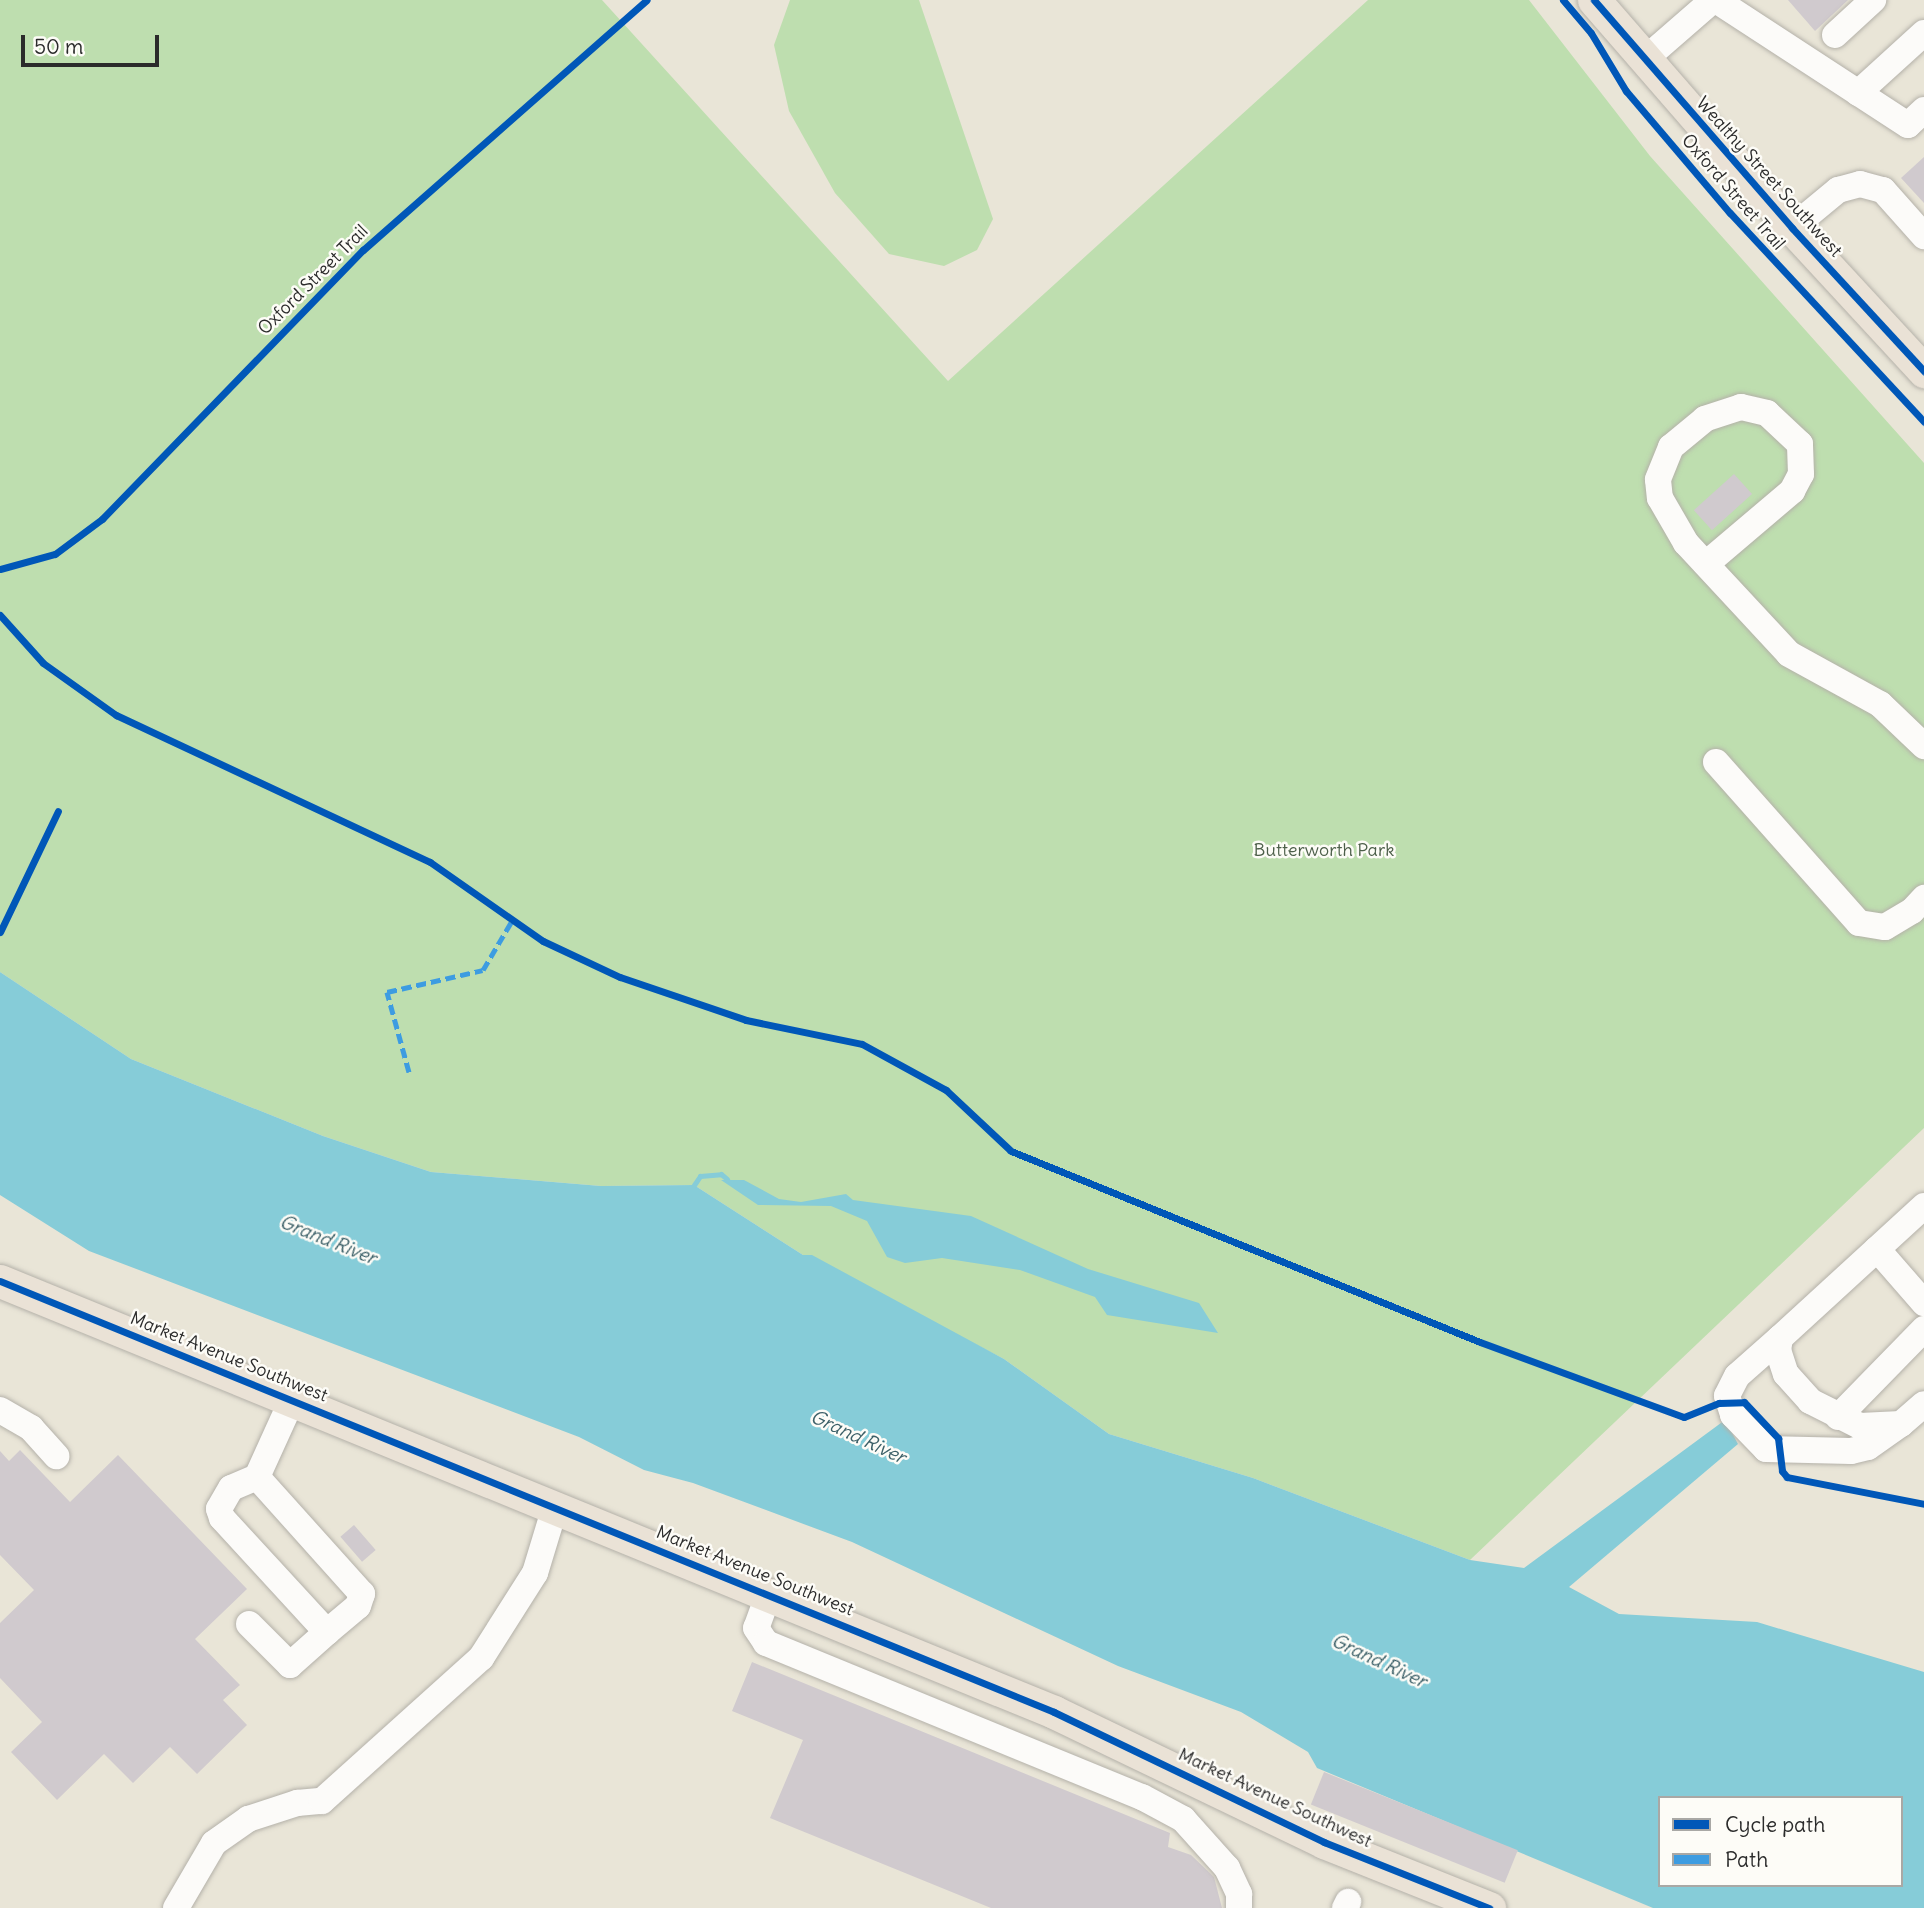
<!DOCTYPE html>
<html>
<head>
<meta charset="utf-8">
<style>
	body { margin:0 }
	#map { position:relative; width:1924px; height:1908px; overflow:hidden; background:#e9e5d7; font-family:Delius,sans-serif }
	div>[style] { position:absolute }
	.green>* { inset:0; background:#bedeaf }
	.water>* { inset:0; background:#86ccd8 }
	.stream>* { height:5px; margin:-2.5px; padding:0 2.5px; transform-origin:2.5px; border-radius:2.5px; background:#86ccd8 }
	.building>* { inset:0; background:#d0cace; transform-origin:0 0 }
	.roads { filter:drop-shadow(0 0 2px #b4b1a9) drop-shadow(0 0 2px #b4b1a9) }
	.minor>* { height:26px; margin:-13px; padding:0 13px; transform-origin:13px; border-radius:13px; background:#fcfbf9 }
	.major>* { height:33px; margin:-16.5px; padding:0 16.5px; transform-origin:16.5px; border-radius:16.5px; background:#eae2d6 }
	.quiet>* { height:5px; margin-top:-2.5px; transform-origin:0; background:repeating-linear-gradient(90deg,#3d9ce1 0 10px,transparent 0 15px) }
	.cycleway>* { height:7px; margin:-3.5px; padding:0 3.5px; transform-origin:3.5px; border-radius:3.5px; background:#0057b8 }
	span { translate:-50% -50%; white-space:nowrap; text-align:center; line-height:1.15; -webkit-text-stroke:5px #fdfcf7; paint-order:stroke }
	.street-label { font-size:18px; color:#2b2b2b }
	.park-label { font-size:18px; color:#4c5f49 }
	.water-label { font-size:19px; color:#3c6068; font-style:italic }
	.legend { position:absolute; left:1658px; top:1796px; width:245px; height:91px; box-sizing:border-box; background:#fdfcf7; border:2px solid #a9a8a5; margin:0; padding:9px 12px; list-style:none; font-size:21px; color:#2b2b2b }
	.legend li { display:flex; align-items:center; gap:14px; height:35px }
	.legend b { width:35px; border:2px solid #a9a8a5 }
	.scale { position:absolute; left:21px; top:35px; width:138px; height:32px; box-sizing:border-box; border:4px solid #2b2b2b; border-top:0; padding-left:9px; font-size:21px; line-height:24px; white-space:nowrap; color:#2b2b2b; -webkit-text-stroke:5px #fdfcf7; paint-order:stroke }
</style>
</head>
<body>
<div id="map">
	<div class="green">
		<div style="clip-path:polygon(0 0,602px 0,948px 381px,1368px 0,1529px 0,1650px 156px,1924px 463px,1924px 1128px,1470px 1560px,1253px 1478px,1109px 1434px,1004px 1359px,803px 1255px,694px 1185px,601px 1186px,431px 1172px,323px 1136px,131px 1059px,0 972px)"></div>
		<div style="clip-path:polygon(790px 0,919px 0,993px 219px,977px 250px,944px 266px,889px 254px,835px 193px,789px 111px,774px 45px)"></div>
	</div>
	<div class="water">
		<div style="clip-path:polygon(evenodd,0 972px,131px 1059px,323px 1136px,431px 1172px,601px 1186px,694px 1185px,803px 1255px,812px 1255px,1004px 1359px,1109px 1434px,1253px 1478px,1470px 1560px,1524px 1568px,1725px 1420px,1738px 1444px,1569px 1587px,1619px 1614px,1757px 1622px,1924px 1672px,1924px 1908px,1653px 1908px,1317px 1768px,1308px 1752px,1241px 1712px,1118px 1666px,852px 1542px,693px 1483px,644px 1470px,579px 1437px,89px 1251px,0 1195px,0 972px,1660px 1798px,1901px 1798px,1901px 1885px,1660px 1885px,1660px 1798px)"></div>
		<div style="clip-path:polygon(721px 1180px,744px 1180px,779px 1199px,801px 1202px,846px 1194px,853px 1200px,971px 1216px,1088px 1269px,1199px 1303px,1218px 1333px,1107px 1315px,1095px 1297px,1020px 1270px,942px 1258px,905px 1263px,887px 1257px,867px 1221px,831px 1206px,758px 1205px)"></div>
	</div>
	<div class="stream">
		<div style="left:694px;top:1185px;width:11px;rotate:-56deg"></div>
		<div style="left:700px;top:1176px;width:21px;rotate:-5deg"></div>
		<div style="left:721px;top:1174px;width:8px;rotate:40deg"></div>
	</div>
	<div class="building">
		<div style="clip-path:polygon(1788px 0,1848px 0,1815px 31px)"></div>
		<div style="clip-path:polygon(1924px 157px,1924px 203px,1901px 178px)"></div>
		<div style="left:1734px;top:474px;width:27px;height:54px;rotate:48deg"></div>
		<div style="clip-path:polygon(20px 1450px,70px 1502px,118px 1455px,247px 1589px,195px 1639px,240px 1685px,223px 1700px,247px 1725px,197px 1774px,170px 1747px,133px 1783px,104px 1754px,57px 1800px,11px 1752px,42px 1722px,0 1678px,0 1623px,34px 1590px,0 1555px,0 1451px,9px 1461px)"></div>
		<div style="left:354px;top:1525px;width:33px;height:18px;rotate:49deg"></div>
		<div style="clip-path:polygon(752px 1662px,1170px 1833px,1168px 1847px,1191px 1855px,1214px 1877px,1222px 1908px,991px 1908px,770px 1818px,803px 1740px,732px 1711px)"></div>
		<div style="left:1324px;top:1772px;width:209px;height:35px;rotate:22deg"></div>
	</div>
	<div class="roads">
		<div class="minor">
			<div style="left:1716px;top:0;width:229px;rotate:33.1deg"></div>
			<div style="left:1908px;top:125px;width:22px;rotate:-43deg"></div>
			<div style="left:1835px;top:35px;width:52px;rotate:-42.6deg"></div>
			<div style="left:1644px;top:60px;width:91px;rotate:-41deg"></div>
			<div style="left:1858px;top:93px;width:89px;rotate:-42.3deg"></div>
			<div style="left:1792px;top:228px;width:60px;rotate:-39.6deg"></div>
			<div style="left:1838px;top:190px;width:23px;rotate:-15deg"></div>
			<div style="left:1860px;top:184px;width:24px;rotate:15deg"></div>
			<div style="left:1883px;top:190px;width:62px;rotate:48.3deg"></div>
			<div style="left:1706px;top:564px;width:113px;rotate:-40.3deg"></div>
			<div style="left:1792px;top:491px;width:19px;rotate:-62deg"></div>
			<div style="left:1801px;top:474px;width:30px;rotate:-92deg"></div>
			<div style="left:1800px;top:444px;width:45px;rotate:-136.8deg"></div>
			<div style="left:1767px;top:413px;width:27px;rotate:-167deg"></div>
			<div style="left:1741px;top:407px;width:38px;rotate:162deg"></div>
			<div style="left:1705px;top:419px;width:44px;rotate:140.5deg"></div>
			<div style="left:1671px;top:447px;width:35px;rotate:112deg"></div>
			<div style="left:1658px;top:480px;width:18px;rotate:84deg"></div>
			<div style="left:1660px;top:498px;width:52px;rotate:60deg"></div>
			<div style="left:1686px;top:543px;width:151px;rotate:47.1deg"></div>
			<div style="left:1789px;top:654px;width:104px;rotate:28.8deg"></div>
			<div style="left:1880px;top:704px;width:61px;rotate:43.7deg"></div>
			<div style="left:1716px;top:762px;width:215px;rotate:48.4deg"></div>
			<div style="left:1859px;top:923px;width:26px;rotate:9deg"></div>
			<div style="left:1885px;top:927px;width:31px;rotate:-31deg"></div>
			<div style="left:1912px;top:911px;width:18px;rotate:-47deg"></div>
			<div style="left:1924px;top:1206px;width:195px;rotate:137.5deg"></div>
			<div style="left:1780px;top:1338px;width:12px;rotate:99deg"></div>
			<div style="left:1778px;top:1350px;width:25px;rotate:72deg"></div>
			<div style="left:1786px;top:1374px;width:36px;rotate:48deg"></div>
			<div style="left:1810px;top:1401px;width:56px;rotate:26.6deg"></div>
			<div style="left:1860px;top:1426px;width:41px;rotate:-2.8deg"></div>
			<div style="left:1901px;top:1424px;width:30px;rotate:-41deg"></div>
			<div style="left:1877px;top:1249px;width:72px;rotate:49deg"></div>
			<div style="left:1780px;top:1338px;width:57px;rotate:138.5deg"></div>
			<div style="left:1737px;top:1376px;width:22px;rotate:117deg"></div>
			<div style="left:1727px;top:1396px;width:20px;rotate:72deg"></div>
			<div style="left:1733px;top:1415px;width:47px;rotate:45.9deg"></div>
			<div style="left:1766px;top:1449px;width:85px;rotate:1.3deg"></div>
			<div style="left:1851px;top:1451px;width:17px;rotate:-13deg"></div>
			<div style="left:1868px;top:1447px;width:38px;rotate:-35deg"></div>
			<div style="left:0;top:1410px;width:36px;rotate:30deg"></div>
			<div style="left:31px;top:1428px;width:38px;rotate:48deg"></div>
			<div style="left:1838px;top:1417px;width:123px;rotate:-45.7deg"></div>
			<div style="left:257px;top:1477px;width:28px;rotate:157deg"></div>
			<div style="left:231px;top:1488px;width:24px;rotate:120deg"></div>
			<div style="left:219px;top:1509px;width:9px;rotate:72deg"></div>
			<div style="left:222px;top:1518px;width:155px;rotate:47.4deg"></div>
			<div style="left:327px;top:1632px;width:40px;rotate:-40deg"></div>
			<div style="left:358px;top:1606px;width:13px;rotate:-72deg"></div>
			<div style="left:362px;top:1594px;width:157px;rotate:-131.9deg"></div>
			<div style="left:257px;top:1477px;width:85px;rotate:-65.6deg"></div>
			<div style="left:769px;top:1593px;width:37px;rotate:110deg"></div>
			<div style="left:756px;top:1628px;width:18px;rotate:56deg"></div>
			<div style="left:766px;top:1643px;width:406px;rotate:22.3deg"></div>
			<div style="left:1142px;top:1797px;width:47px;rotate:28.2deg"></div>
			<div style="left:1183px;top:1819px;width:66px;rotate:48.1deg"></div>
			<div style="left:1227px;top:1868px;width:29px;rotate:65deg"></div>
			<div style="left:1239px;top:1894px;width:14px;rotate:90deg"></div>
			<div style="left:249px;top:1624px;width:58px;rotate:45deg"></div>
			<div style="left:290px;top:1665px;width:50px;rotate:-41.7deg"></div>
			<div style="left:176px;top:1908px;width:75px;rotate:-59.7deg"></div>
			<div style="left:214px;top:1843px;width:42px;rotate:-35.2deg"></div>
			<div style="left:248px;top:1819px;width:52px;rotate:-18.1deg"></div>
			<div style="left:297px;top:1803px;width:25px;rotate:-5deg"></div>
			<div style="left:322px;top:1801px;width:214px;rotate:-42deg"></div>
			<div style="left:481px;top:1658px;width:101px;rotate:-57.6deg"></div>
			<div style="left:535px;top:1573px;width:69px;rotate:-73.1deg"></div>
			<div style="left:1345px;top:1908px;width:7px;rotate:-63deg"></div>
		</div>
		<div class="major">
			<div style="left:1594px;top:0;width:302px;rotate:49deg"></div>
			<div style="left:1792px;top:228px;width:195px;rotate:47.3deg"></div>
			<div style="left:0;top:1281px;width:1139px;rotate:22.24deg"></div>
			<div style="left:1054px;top:1712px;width:300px;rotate:25.7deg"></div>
			<div style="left:1324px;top:1842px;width:178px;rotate:21.8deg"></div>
		</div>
	</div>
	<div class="quiet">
		<div style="left:409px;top:1072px;width:83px;rotate:-105.4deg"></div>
		<div style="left:387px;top:992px;width:98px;rotate:-12.9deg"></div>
		<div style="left:483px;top:970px;width:59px;rotate:-59.5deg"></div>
	</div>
	<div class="cycleway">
		<div style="left:1563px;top:0;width:43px;rotate:49.7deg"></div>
		<div style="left:1591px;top:33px;width:68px;rotate:58.9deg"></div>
		<div style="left:1626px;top:91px;width:160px;rotate:49.6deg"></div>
		<div style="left:1730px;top:213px;width:285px;rotate:47.1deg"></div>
		<div style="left:1594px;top:0;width:302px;rotate:49deg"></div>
		<div style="left:1792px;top:228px;width:195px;rotate:47.3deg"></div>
		<div style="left:0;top:569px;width:57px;rotate:-15.3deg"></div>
		<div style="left:55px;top:554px;width:59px;rotate:-36.7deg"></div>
		<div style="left:102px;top:519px;width:375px;rotate:-45.9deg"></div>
		<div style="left:363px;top:250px;width:378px;rotate:-41.4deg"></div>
		<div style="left:0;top:615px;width:64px;rotate:48.1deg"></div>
		<div style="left:43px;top:663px;width:90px;rotate:35.5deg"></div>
		<div style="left:116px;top:715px;width:347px;rotate:25.1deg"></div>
		<div style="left:430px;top:862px;width:138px;rotate:35deg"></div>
		<div style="left:543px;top:941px;width:85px;rotate:25.1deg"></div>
		<div style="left:620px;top:977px;width:133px;rotate:18.8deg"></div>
		<div style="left:746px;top:1020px;width:118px;rotate:11.7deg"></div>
		<div style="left:862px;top:1044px;width:96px;rotate:28.7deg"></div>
		<div style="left:946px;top:1090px;width:89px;rotate:43.2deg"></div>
		<div style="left:1011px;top:1151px;width:506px;rotate:22.16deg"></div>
		<div style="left:1480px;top:1342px;width:217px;rotate:20.2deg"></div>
		<div style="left:1684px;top:1417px;width:38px;rotate:-22deg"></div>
		<div style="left:1719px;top:1403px;width:25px;rotate:-2deg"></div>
		<div style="left:1744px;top:1402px;width:50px;rotate:46.6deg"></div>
		<div style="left:1778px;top:1438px;width:33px;rotate:83deg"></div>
		<div style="left:1782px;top:1471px;width:8px;rotate:50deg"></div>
		<div style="left:1787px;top:1477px;width:140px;rotate:11.1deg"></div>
		<div style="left:0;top:932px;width:134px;rotate:-64.4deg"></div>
		<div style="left:0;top:1281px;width:1139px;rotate:22.24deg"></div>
		<div style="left:1054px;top:1712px;width:300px;rotate:25.7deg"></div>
		<div style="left:1324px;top:1842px;width:178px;rotate:21.8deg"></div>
	</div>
	<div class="street-label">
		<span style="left:1769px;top:177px;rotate:48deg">Wealthy Street Southwest</span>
		<span style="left:1733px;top:192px;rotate:49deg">Oxford Street Trail</span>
		<span style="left:313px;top:280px;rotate:-45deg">Oxford Street Trail</span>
		<span style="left:229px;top:1357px;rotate:22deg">Market Avenue Southwest</span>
		<span style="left:755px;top:1571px;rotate:22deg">Market Avenue Southwest</span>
		<span style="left:1275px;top:1798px;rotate:25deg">Market Avenue Southwest</span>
	</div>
	<div class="park-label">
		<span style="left:1324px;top:850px">Butterworth Park</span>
	</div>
	<div class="water-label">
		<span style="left:328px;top:1240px;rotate:22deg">Grand River</span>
		<span style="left:858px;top:1437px;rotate:25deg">Grand River</span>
		<span style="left:1379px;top:1661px;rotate:25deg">Grand River</span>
	</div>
	<ul class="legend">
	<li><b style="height:9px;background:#0057b8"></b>Cycle path</li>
	<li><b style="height:9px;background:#3d9ce1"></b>Path</li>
	</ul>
	<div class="scale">50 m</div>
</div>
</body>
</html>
